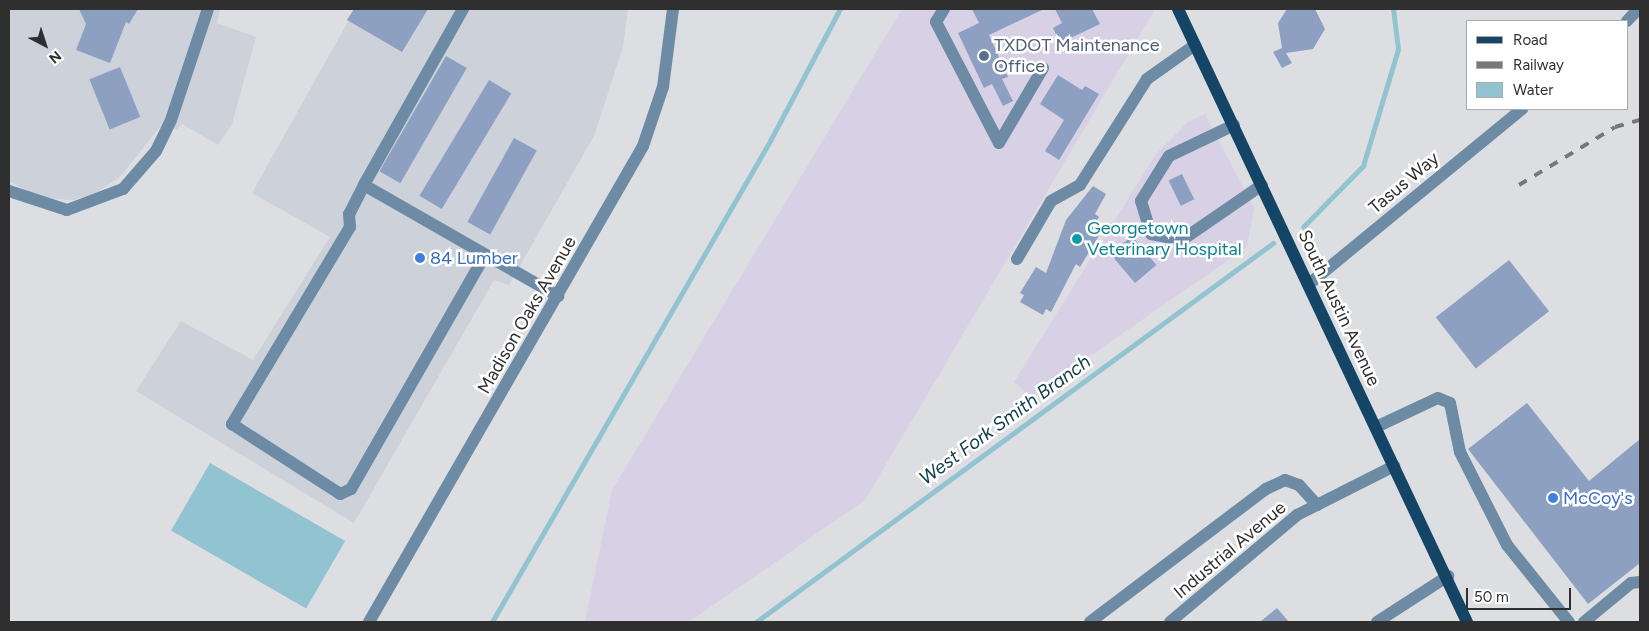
<!DOCTYPE html>
<html>
<head>
<meta charset="utf-8">
<style>
	body { margin:0 }
	#map { position:relative; width:1649px; height:631px; overflow:hidden; background:#dddee1; font-family:Figtree,sans-serif }
	div>[style] { position:absolute }
	.commercial>* { inset:0; background:#d8d0e5 }
	.built>* { inset:0; background:#ccd1da }
	.water>* { inset:0; background:#92c3d0; transform-origin:0 0 }
	.stream>* { height:4.5px; margin:-2.25px; padding:0 2.25px; transform-origin:2.25px; border-radius:2.25px; background:#92c3d0 }
	.building>* { inset:0; background:#8da0c2; transform-origin:0 0 }
	.minor>* { height:12px; margin:-6px; padding:0 6px; transform-origin:6px; border-radius:6px; background:#6d8ba4 }
	.major>* { height:12px; margin:-6px; padding:0 6px; transform-origin:6px; border-radius:6px; background:#144567 }
	.rail>* { height:4px; margin-top:-2px; transform-origin:0; background:repeating-linear-gradient(90deg,#777779 0 9px,transparent 0 18px) }
	.dots>* { width:14px; height:14px; translate:-50% -50%; box-sizing:border-box; border:2px solid #fff; border-radius:50% }
	span { translate:-50% -50%; white-space:nowrap; text-align:center; line-height:1.15; -webkit-text-stroke:5px #fff; paint-order:stroke }
	.service-label { font-size:18px; color:#4e5e75 }
	.left { translate:0 -50%; text-align:left }
	.street-label { font-size:18px; color:#2f2f30 }
	.culture-label { font-size:18px; color:#0d838f }
	.shop-label { font-size:18px; color:#366cbe }
	.water-label { font-size:19px; color:#0f3c46; font-style:italic }
	.frame { position:absolute; inset:0; border:10px solid #2f2f30; pointer-events:none }
	.legend { position:absolute; left:1466px; top:20px; width:162px; height:90px; box-sizing:border-box; background:#fff; border:1px solid #acacac; margin:0; padding:6px 9px; list-style:none; font-size:15px; color:#2f2f30 }
	.legend li { display:flex; align-items:center; gap:10px; height:25px }
	.legend b { width:25px; border:1px solid #acacac }
	.north { position:absolute; left:20px; top:20px; width:50px; height:50px; -webkit-text-stroke:4px #fff; paint-order:stroke; rotate:140deg; font-size:14px; font-weight:700; line-height:20px; text-align:center; color:#2f2f30 }
	.north::after { content:''; display:block; margin:auto; width:18px; height:22px; background:#2f2f30; clip-path:polygon(50% 0,100% 100%,50% 72%,0 100%) }
	.scale { position:absolute; left:1466px; top:588px; width:105px; height:22px; box-sizing:border-box; border:2px solid #2f2f30; border-top:0; padding-left:6px; font-size:15px; line-height:18px; white-space:nowrap; color:#2f2f30; -webkit-text-stroke:4px #fff; paint-order:stroke }
</style>
</head>
<body>
<div id="map">
	<div class="commercial">
		<div style="clip-path:polygon(902px 9px,1155px 9px,865px 500px,689px 622px,585px 622px,612px 490px)"></div>
		<div style="clip-path:polygon(1205px 114px,1254px 208px,1247px 247px,1031px 397px,1014px 382px,1156px 154px,1188px 122px)"></div>
	</div>
	<div class="built">
		<div style="clip-path:polygon(9px 9px,220px 9px,217px 23px,256px 37px,232px 124px,218px 145px,182px 124px,177px 130px,163px 123px,120px 177px,96px 193px,73px 200px,43px 198px,22px 188px,9px 181px)"></div>
		<div style="clip-path:polygon(355px 9px,628px 9px,623px 47px,594px 136px,509px 285px,494px 280px,354px 523px,136px 391px,181px 321px,253px 360px,330px 237px,252px 193px)"></div>
	</div>
	<div class="water">
		<div style="left:210px;top:463px;width:156px;height:78px;rotate:30deg"></div>
	</div>
	<div class="stream">
		<div style="left:1303px;top:227px;width:86px;rotate:-45.5deg"></div>
		<div style="left:1363px;top:166px;width:122px;rotate:-73.3deg"></div>
		<div style="left:1398px;top:49px;width:40px;rotate:-97.1deg"></div>
		<div style="left:492px;top:622px;width:556px;rotate:-59.97deg"></div>
		<div style="left:770px;top:141px;width:149px;rotate:-62.1deg"></div>
		<div style="left:756px;top:622px;width:641px;rotate:-36.24deg"></div>
	</div>
	<div class="building">
		<div style="clip-path:polygon(79px 9px,138px 9px,129px 24px,126px 22px,110px 63px,76px 50px,86px 24px)"></div>
		<div style="clip-path:polygon(354px 9px,428px 9px,402px 52px,347px 20px)"></div>
		<div style="clip-path:polygon(972px 9px,1044px 9px,989px 35px,1008px 77px,1002px 79px,1013px 101px,1003px 106px,992px 84px,984px 88px,958px 33px,979px 23px)"></div>
		<div style="clip-path:polygon(1055px 9px,1092px 9px,1100px 24px,1060px 43px,1053px 28px,1062px 23px)"></div>
		<div style="clip-path:polygon(1287px 9px,1315px 9px,1325px 29px,1313px 49px,1286px 53px,1292px 63px,1282px 68px,1273px 52px,1282px 48px,1278px 23px)"></div>
		<div style="left:446px;top:56px;width:24px;height:133px;rotate:30deg"></div>
		<div style="left:120px;top:67px;width:54px;height:33px;rotate:68deg"></div>
		<div style="clip-path:polygon(1058px 75px,1082px 90px,1085px 86px,1099px 94px,1059px 160px,1045px 151px,1064px 120px,1040px 104px)"></div>
		<div style="left:489px;top:80px;width:26px;height:135px;rotate:31deg"></div>
		<div style="left:514px;top:138px;width:26px;height:96px;rotate:29deg"></div>
		<div style="left:1182px;top:174px;width:28px;height:15px;rotate:64deg"></div>
		<div style="clip-path:polygon(1093px 186px,1106px 194px,1095px 214px,1099px 217px,1095px 224px,1103px 229px,1080px 267px,1076px 264px,1051px 312px,1046px 309px,1043px 315px,1020px 302px,1024px 295px,1020px 293px,1036px 267px,1046px 273px,1066px 220px)"></div>
		<div style="left:1132px;top:236px;width:38px;height:28px;rotate:50deg"></div>
		<div style="left:1509px;top:260px;width:65px;height:93px;rotate:52deg"></div>
		<div style="clip-path:polygon(1527px 403px,1589px 481px,1640px 439px,1640px 563px,1588px 604px,1468px 449px)"></div>
		<div style="clip-path:polygon(1277px 608px,1289px 622px,1260px 622px)"></div>
	</div>
	<div class="minor">
		<div style="left:463px;top:9px;width:202px;rotate:119.4deg"></div>
		<div style="left:364px;top:185px;width:224px;rotate:29.8deg"></div>
		<div style="left:944px;top:9px;width:15px;rotate:122deg"></div>
		<div style="left:936px;top:22px;width:136px;rotate:62.5deg"></div>
		<div style="left:999px;top:143px;width:87px;rotate:-59.6deg"></div>
		<div style="left:1627px;top:21px;width:16px;rotate:-47deg"></div>
		<div style="left:1234px;top:125px;width:72px;rotate:154.5deg"></div>
		<div style="left:1169px;top:156px;width:53px;rotate:121.9deg"></div>
		<div style="left:1141px;top:201px;width:34px;rotate:73deg"></div>
		<div style="left:1151px;top:234px;width:32px;rotate:11deg"></div>
		<div style="left:1182px;top:240px;width:97px;rotate:-34.5deg"></div>
		<div style="left:364px;top:185px;width:33px;rotate:117deg"></div>
		<div style="left:349px;top:214px;width:13px;rotate:86deg"></div>
		<div style="left:350px;top:227px;width:230px;rotate:120.9deg"></div>
		<div style="left:232px;top:424px;width:129px;rotate:32.9deg"></div>
		<div style="left:340px;top:494px;width:12px;rotate:-24deg"></div>
		<div style="left:351px;top:489px;width:270px;rotate:-60.2deg"></div>
		<div style="left:9px;top:191px;width:61px;rotate:18.1deg"></div>
		<div style="left:67px;top:210px;width:60px;rotate:-20.6deg"></div>
		<div style="left:123px;top:189px;width:50px;rotate:-49deg"></div>
		<div style="left:156px;top:151px;width:34px;rotate:-64deg"></div>
		<div style="left:171px;top:120px;width:117px;rotate:-71.6deg"></div>
		<div style="left:1017px;top:259px;width:67px;rotate:-59.6deg"></div>
		<div style="left:1051px;top:201px;width:33px;rotate:-29deg"></div>
		<div style="left:1080px;top:185px;width:125px;rotate:-57.7deg"></div>
		<div style="left:1147px;top:79px;width:59px;rotate:-35.3deg"></div>
		<div style="left:1309px;top:284px;width:276px;rotate:-39.4deg"></div>
		<div style="left:1376px;top:427px;width:68px;rotate:-25.1deg"></div>
		<div style="left:1438px;top:398px;width:13px;rotate:23deg"></div>
		<div style="left:1450px;top:403px;width:50px;rotate:78.5deg"></div>
		<div style="left:1460px;top:452px;width:104px;rotate:63.2deg"></div>
		<div style="left:1507px;top:545px;width:99px;rotate:51.2deg"></div>
		<div style="left:369px;top:622px;width:549px;rotate:-60.07deg"></div>
		<div style="left:643px;top:146px;width:62px;rotate:-71.3deg"></div>
		<div style="left:663px;top:87px;width:79px;rotate:-82.7deg"></div>
		<div style="left:1090px;top:622px;width:221px;rotate:-37.1deg"></div>
		<div style="left:1266px;top:489px;width:21px;rotate:-25deg"></div>
		<div style="left:1285px;top:480px;width:15px;rotate:20deg"></div>
		<div style="left:1299px;top:485px;width:27px;rotate:48deg"></div>
		<div style="left:1170px;top:622px;width:166px;rotate:-40.1deg"></div>
		<div style="left:1297px;top:515px;width:109px;rotate:-26.8deg"></div>
		<div style="left:1377px;top:622px;width:85px;rotate:-32.9deg"></div>
		<div style="left:1584px;top:622px;width:61px;rotate:-39.7deg"></div>
		<div style="left:1631px;top:583px;width:9px;rotate:-6deg"></div>
	</div>
	<div class="major">
		<div style="left:1178px;top:9px;width:678px;rotate:64.76deg"></div>
	</div>
	<div class="rail">
		<div style="left:1519px;top:185px;width:112px;rotate:-31.1deg"></div>
		<div style="left:1615px;top:127px;width:26px;rotate:-16deg"></div>
	</div>
	<div class="dots">
		<div style="left:984px;top:56px;background:#5c6f8a"></div>
		<div style="left:1077px;top:239px;background:#0f9aa8"></div>
		<div style="left:420px;top:258px;background:#3f7fe0"></div>
		<div style="left:1553px;top:498px;background:#3f7fe0"></div>
	</div>
	<div class="service-label">
		<span class="left" style="left:994px;top:56px">TXDOT Maintenance<br>Office</span>
	</div>
	<div class="street-label">
		<span style="left:1404px;top:183px;rotate:-40deg">Tasus Way</span>
		<span style="left:1339px;top:308px;rotate:65deg">South Austin Avenue</span>
		<span style="left:527px;top:315px;rotate:-60deg">Madison Oaks Avenue</span>
		<span style="left:1230px;top:550px;rotate:-40deg">Industrial Avenue</span>
	</div>
	<div class="culture-label">
		<span class="left" style="left:1087px;top:239px">Georgetown<br>Veterinary Hospital</span>
	</div>
	<div class="shop-label">
		<span class="left" style="left:430px;top:258px">84 Lumber</span>
		<span class="left" style="left:1563px;top:498px">McCoy's</span>
	</div>
	<div class="water-label">
		<span style="left:1005px;top:420px;rotate:-36deg">West Fork Smith Branch</span>
	</div>
	<div class="frame"></div>
	<ul class="legend">
	<li><b style="height:6px;background:#144567"></b>Road</li>
	<li><b style="height:6px;background:#777779"></b>Railway</li>
	<li><b style="height:14px;background:#92c3d0"></b>Water</li>
	</ul>
	<div class="north">N</div>
	<div class="scale">50 m</div>
</div>
</body>
</html>
